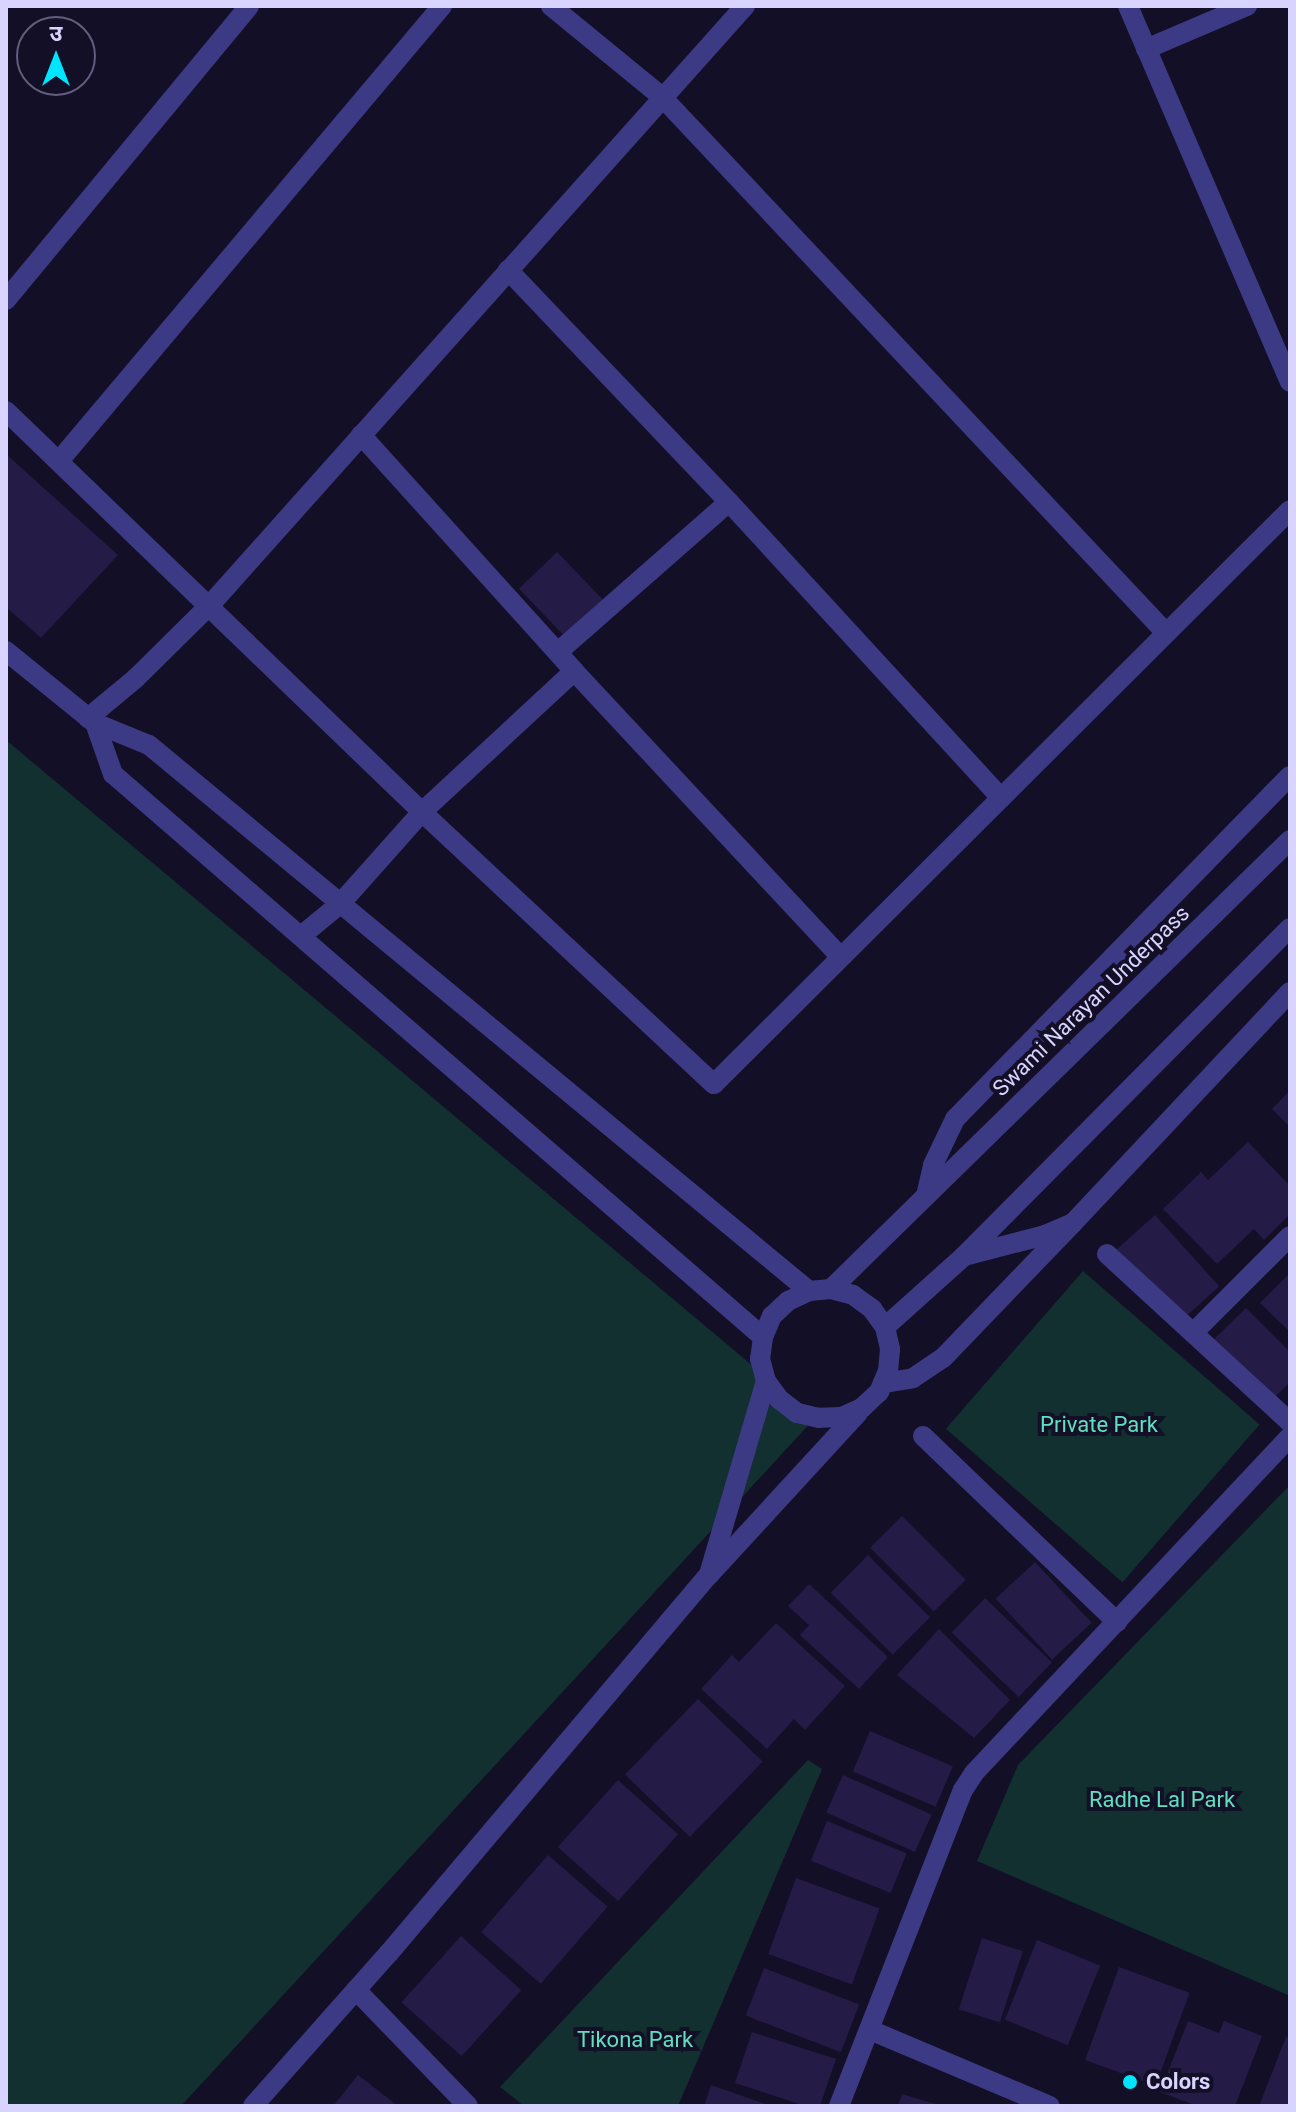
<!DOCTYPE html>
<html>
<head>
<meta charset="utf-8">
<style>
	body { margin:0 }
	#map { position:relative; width:1296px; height:2112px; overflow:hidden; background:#130f26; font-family:Roboto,"Noto Sans Devanagari",sans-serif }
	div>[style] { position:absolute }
	.green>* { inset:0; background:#12302f; transform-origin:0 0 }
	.building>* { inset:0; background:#241b47; transform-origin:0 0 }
	.lane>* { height:20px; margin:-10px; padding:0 10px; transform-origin:10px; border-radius:10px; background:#3d3a85 }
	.street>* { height:20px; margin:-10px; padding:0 10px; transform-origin:10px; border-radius:10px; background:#3d3a85 }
	.dots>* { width:22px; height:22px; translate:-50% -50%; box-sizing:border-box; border:4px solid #130f26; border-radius:50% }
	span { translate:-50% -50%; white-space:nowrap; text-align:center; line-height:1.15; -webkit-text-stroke:8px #130f26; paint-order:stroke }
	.street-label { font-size:22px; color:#d9d4ff }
	.park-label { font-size:22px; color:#5fe0c0 }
	.poi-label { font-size:22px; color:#d9d4ff; font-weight:700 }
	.left { translate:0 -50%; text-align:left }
	.frame { position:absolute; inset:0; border:8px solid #d9d4ff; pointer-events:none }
	.north { position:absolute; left:16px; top:16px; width:80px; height:80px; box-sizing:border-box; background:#130f26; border:2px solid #625e7d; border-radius:50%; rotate:0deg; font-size:22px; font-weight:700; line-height:32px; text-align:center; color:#d9d4ff }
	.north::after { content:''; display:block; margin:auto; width:28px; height:36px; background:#00e5ff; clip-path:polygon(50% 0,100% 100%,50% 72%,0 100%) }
</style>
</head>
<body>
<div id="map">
	<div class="green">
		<div style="clip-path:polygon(6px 740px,815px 1418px,181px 2106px,6px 2106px)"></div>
		<div style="left:1083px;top:1271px;width:234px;height:209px;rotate:41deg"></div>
		<div style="clip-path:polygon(1290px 1485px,1290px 1996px,977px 1861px,1018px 1765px)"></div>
		<div style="clip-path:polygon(808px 1760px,822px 1769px,678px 2106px,524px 2106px,500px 2087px)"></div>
	</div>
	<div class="building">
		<div style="clip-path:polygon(6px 454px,118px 555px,41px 638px,6px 607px)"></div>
		<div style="left:557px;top:552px;width:66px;height:53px;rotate:46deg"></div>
		<div style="clip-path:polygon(1290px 1090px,1290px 1127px,1272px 1109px)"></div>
		<div style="clip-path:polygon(1248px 1142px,1290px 1186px,1290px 1214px,1264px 1240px,1254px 1229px,1217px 1264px,1163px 1209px,1201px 1172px,1208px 1180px)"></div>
		<div style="left:1155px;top:1215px;width:96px;height:52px;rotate:48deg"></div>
		<div style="clip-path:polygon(1290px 1273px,1290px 1332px,1260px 1303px)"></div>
		<div style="clip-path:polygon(1246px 1308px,1290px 1352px,1290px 1382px,1269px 1403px,1210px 1343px)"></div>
		<div style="left:902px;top:1516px;width:90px;height:45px;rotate:45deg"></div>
		<div style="left:868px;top:1555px;width:88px;height:53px;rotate:45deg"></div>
		<div style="left:1035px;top:1562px;width:83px;height:54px;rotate:47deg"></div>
		<div style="clip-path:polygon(809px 1584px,888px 1657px,859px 1689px,800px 1635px,809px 1625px,788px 1606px)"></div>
		<div style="left:985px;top:1598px;width:93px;height:48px;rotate:44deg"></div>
		<div style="clip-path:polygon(776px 1623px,845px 1686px,805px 1730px,794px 1719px,767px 1749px,701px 1689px,732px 1655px,739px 1662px)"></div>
		<div style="clip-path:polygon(939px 1629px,1010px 1700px,974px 1738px,897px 1675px)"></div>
		<div style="left:698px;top:1699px;width:90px;height:105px;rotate:44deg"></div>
		<div style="left:870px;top:1731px;width:90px;height:44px;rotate:23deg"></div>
		<div style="left:843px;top:1775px;width:97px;height:41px;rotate:24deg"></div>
		<div style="left:618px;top:1780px;width:81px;height:90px;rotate:42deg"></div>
		<div style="left:827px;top:1821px;width:86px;height:43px;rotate:22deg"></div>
		<div style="left:548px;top:1855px;width:79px;height:102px;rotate:41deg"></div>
		<div style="left:796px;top:1878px;width:89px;height:81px;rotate:20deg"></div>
		<div style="left:461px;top:1936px;width:81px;height:89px;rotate:42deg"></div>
		<div style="left:982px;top:1938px;width:43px;height:75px;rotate:18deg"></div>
		<div style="left:1037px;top:1940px;width:68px;height:86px;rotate:22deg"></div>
		<div style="left:1119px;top:1967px;width:75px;height:99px;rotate:20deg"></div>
		<div style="left:764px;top:1968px;width:102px;height:51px;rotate:21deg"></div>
		<div style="clip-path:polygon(1188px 2021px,1219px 2033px,1224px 2021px,1262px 2036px,1235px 2106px,1197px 2106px,1160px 2092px)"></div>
		<div style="clip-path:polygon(752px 2032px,836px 2059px,820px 2106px,805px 2106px,735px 2083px)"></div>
		<div style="clip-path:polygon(1286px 2037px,1290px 2038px,1290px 2106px,1259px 2106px)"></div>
		<div style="clip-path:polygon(358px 2075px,398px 2106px,333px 2106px)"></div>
		<div style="clip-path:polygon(711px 2085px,771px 2106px,704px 2106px)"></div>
		<div style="clip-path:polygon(902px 2094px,939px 2105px,939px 2106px,898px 2106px)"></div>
	</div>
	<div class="lane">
		<div style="left:883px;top:1383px;width:30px;rotate:-9deg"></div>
		<div style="left:913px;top:1378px;width:36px;rotate:-34deg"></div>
		<div style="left:943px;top:1358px;width:187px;rotate:-46.1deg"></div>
	</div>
	<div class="street">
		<div style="left:551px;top:6px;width:144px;rotate:39.3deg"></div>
		<div style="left:662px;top:97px;width:736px;rotate:46.76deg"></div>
		<div style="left:1128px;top:6px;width:409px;rotate:66.7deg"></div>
		<div style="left:1146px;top:49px;width:110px;rotate:-23.1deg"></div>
		<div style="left:508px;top:270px;width:320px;rotate:46.4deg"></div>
		<div style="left:729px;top:502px;width:402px;rotate:47.4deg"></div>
		<div style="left:6px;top:300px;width:381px;rotate:-50.4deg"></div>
		<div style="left:6px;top:411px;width:578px;rotate:43.95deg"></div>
		<div style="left:422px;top:812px;width:399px;rotate:43deg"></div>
		<div style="left:714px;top:1084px;width:813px;rotate:-44.9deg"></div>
		<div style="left:361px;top:435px;width:318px;rotate:47.9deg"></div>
		<div style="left:574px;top:671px;width:391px;rotate:47deg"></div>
		<div style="left:59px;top:461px;width:595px;rotate:-49.91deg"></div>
		<div style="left:6px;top:651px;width:114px;rotate:39deg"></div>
		<div style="left:95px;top:723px;width:58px;rotate:22.2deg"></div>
		<div style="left:149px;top:745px;width:857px;rotate:39.6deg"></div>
		<div style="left:558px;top:652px;width:227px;rotate:-41.3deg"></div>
		<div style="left:88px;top:718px;width:62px;rotate:-39.8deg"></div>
		<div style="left:136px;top:678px;width:104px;rotate:-44.6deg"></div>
		<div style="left:210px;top:605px;width:803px;rotate:-48.23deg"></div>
		<div style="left:95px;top:723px;width:54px;rotate:70.6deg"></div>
		<div style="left:113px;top:774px;width:860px;rotate:40.9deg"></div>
		<div style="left:301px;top:936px;width:50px;rotate:-39.4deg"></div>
		<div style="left:340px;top:904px;width:123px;rotate:-48.3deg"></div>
		<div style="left:422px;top:812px;width:207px;rotate:-42.8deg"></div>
		<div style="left:926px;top:1196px;width:32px;rotate:-77deg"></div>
		<div style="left:933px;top:1165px;width:51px;rotate:-64.4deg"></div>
		<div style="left:955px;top:1119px;width:479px;rotate:-45.7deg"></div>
		<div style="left:1107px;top:1254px;width:248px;rotate:42.6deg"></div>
		<div style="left:964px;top:1256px;width:84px;rotate:-14.5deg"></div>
		<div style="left:1045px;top:1235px;width:30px;rotate:-23deg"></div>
		<div style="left:1073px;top:1223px;width:317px;rotate:-46.8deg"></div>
		<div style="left:831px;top:1289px;width:23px;rotate:15deg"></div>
		<div style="left:853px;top:1295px;width:24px;rotate:36deg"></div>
		<div style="left:872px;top:1309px;width:22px;rotate:54deg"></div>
		<div style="left:885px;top:1327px;width:23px;rotate:77deg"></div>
		<div style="left:890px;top:1349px;width:22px;rotate:95deg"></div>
		<div style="left:888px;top:1371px;width:23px;rotate:113deg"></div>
		<div style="left:879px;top:1392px;width:23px;rotate:137deg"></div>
		<div style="left:862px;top:1408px;width:22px;rotate:156deg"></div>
		<div style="left:842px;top:1417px;width:23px;rotate:178deg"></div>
		<div style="left:819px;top:1418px;width:23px;rotate:-167deg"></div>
		<div style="left:797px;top:1413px;width:23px;rotate:-142deg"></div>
		<div style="left:779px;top:1399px;width:22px;rotate:-126deg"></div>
		<div style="left:766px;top:1381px;width:23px;rotate:-105deg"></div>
		<div style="left:760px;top:1359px;width:22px;rotate:-82deg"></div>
		<div style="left:763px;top:1337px;width:23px;rotate:-67deg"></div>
		<div style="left:772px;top:1316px;width:22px;rotate:-43deg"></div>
		<div style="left:788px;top:1301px;width:23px;rotate:-25deg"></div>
		<div style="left:809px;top:1291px;width:22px;rotate:-5deg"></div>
		<div style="left:831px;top:1289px;width:642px;rotate:-44.37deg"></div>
		<div style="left:885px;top:1327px;width:106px;rotate:-41.9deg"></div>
		<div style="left:964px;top:1256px;width:462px;rotate:-45.2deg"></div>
		<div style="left:1193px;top:1333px;width:137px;rotate:-45deg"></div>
		<div style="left:923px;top:1436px;width:269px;rotate:43.8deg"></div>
		<div style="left:710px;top:1571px;width:198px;rotate:-73.6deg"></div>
		<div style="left:356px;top:1990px;width:161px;rotate:46deg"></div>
		<div style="left:870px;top:2030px;width:195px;rotate:22.9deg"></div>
		<div style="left:253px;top:2106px;width:205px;rotate:-48.4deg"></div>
		<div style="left:389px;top:1953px;width:495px;rotate:-49.8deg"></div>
		<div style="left:709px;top:1575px;width:220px;rotate:-47.4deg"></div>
		<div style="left:839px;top:2106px;width:339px;rotate:-68.6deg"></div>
		<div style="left:963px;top:1790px;width:20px;rotate:-57deg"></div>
		<div style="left:974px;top:1773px;width:462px;rotate:-46.8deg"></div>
	</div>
	<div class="dots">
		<div style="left:1130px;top:2082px;background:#00e5ff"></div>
	</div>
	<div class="street-label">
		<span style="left:1091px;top:1001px;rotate:-44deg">Swami Narayan Underpass</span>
	</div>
	<div class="park-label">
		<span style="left:1099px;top:1425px">Private Park</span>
		<span style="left:1162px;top:1800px">Radhe Lal Park</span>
		<span style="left:635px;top:2040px">Tikona Park</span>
	</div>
	<div class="poi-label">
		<span class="left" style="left:1146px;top:2082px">Colors</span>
	</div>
	<div class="frame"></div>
	<div class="north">उ</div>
</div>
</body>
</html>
